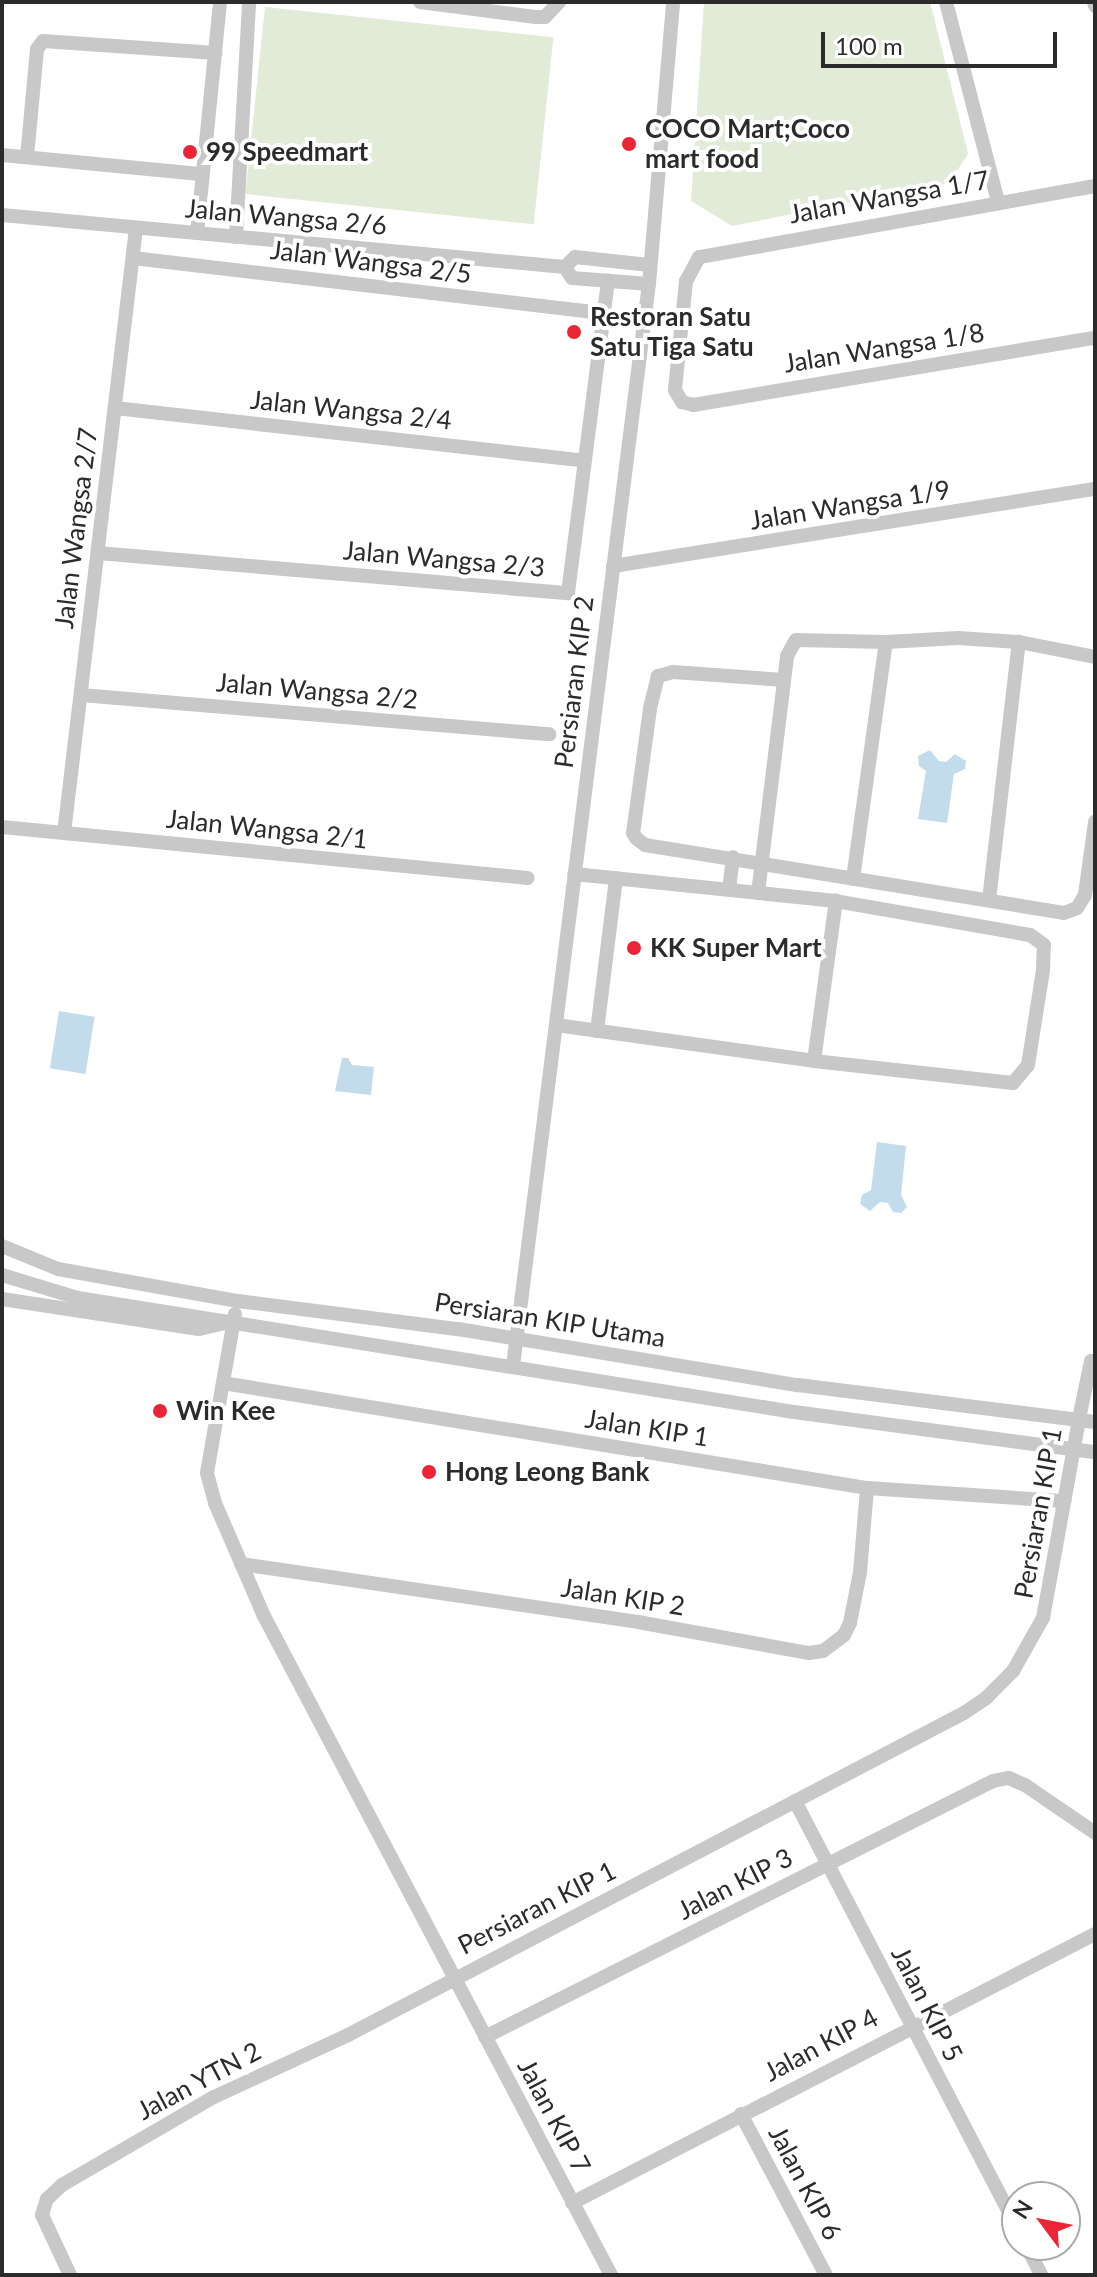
<!DOCTYPE html>
<html>
<head>
<meta charset="utf-8">
<style>
	body { margin:0 }
	#map { position:relative; width:1097px; height:2277px; overflow:hidden; background:#fff; font-family:Lato,sans-serif }
	div>[style] { position:absolute }
	.green>* { inset:0; background:#e2ead8; transform-origin:0 0 }
	.water>* { inset:0; background:#c2dcec; transform-origin:0 0 }
	.street>* { height:14px; margin:-7px; padding:0 7px; transform-origin:7px; border-radius:7px; background:#c8c8c8 }
	.dots>* { width:22px; height:22px; translate:-50% -50%; box-sizing:border-box; border:4px solid #fff; border-radius:50% }
	span { translate:-50% -50%; white-space:nowrap; text-align:center; line-height:1.15; -webkit-text-stroke:8px #fff; paint-order:stroke }
	.poi-label { font-size:26px; color:#2b2b2b; font-weight:700 }
	.left { translate:0 -50%; text-align:left }
	.street-label { font-size:26px; color:#2b2b2b }
	.frame { position:absolute; inset:0; border:4px solid #2b2b2b; pointer-events:none }
	.north { position:absolute; left:1001px; top:2181px; width:80px; height:80px; box-sizing:border-box; background:#fff; border:2px solid #aaa; border-radius:50%; rotate:302deg; font-size:22px; font-weight:700; line-height:32px; text-align:center; color:#2b2b2b }
	.north::after { content:''; display:block; margin:auto; width:28px; height:36px; background:#eb2535; clip-path:polygon(50% 0,100% 100%,50% 72%,0 100%) }
	.scale { position:absolute; left:821px; top:32px; width:236px; height:36px; box-sizing:border-box; border:4px solid #2b2b2b; border-top:0; padding-left:10px; font-size:24px; line-height:28px; white-space:nowrap; color:#2b2b2b; -webkit-text-stroke:6px #fff; paint-order:stroke }
</style>
</head>
<body>
<div id="map">
	<div class="green">
		<div style="clip-path:polygon(704px 2px,930px 2px,968px 154px,949px 183px,732px 226px,691px 201px)"></div>
		<div style="left:265px;top:7px;width:290px;height:188px;rotate:6deg"></div>
	</div>
	<div class="water">
		<div style="clip-path:polygon(930px 750px,939px 761px,946px 762px,955px 754px,966px 761px,965px 769px,954px 774px,947px 823px,918px 819px,926px 771px,919px 766px,918px 756px)"></div>
		<div style="left:59px;top:1011px;width:36px;height:58px;rotate:9deg"></div>
		<div style="clip-path:polygon(342px 1058px,348px 1058px,352px 1065px,374px 1067px,371px 1095px,335px 1091px)"></div>
		<div style="clip-path:polygon(877px 1142px,906px 1146px,901px 1195px,907px 1207px,901px 1213px,893px 1212px,888px 1203px,880px 1202px,870px 1211px,860px 1204px,862px 1195px,871px 1190px)"></div>
	</div>
	<div class="street">
		<div style="left:420px;top:2px;width:117px;rotate:7.4deg"></div>
		<div style="left:536px;top:17px;width:9px"></div>
		<div style="left:545px;top:17px;width:21px;rotate:-47deg"></div>
		<div style="left:946px;top:2px;width:206px;rotate:75.4deg"></div>
		<div style="left:1094px;top:2px;width:4px;rotate:76deg"></div>
		<div style="left:2px;top:155px;width:199px;rotate:5.5deg"></div>
		<div style="left:27px;top:157px;width:108px;rotate:-84.7deg"></div>
		<div style="left:37px;top:49px;width:10px;rotate:-53deg"></div>
		<div style="left:43px;top:41px;width:173px;rotate:4deg"></div>
		<div style="left:1095px;top:186px;width:402px;rotate:169.8deg"></div>
		<div style="left:699px;top:257px;width:27px;rotate:118deg"></div>
		<div style="left:686px;top:281px;width:110px;rotate:95.8deg"></div>
		<div style="left:675px;top:390px;width:14px;rotate:60deg"></div>
		<div style="left:682px;top:402px;width:11px;rotate:15deg"></div>
		<div style="left:693px;top:405px;width:408px;rotate:-9.5deg"></div>
		<div style="left:2px;top:215px;width:565px;rotate:5.28deg"></div>
		<div style="left:565px;top:267px;width:14px;rotate:-45deg"></div>
		<div style="left:575px;top:257px;width:75px;rotate:6.1deg"></div>
		<div style="left:197px;top:233px;width:232px;rotate:-84.3deg"></div>
		<div style="left:236px;top:237px;width:235px;rotate:-86.8deg"></div>
		<div style="left:133px;top:258px;width:474px;rotate:6.7deg"></div>
		<div style="left:565px;top:267px;width:13px;rotate:58deg"></div>
		<div style="left:572px;top:278px;width:77px;rotate:4.5deg"></div>
		<div style="left:115px;top:408px;width:470px;rotate:6.4deg"></div>
		<div style="left:98px;top:553px;width:472px;rotate:4.9deg"></div>
		<div style="left:568px;top:593px;width:315px;rotate:-82.7deg"></div>
		<div style="left:613px;top:566px;width:488px;rotate:-9.1deg"></div>
		<div style="left:784px;top:680px;width:111px;rotate:-175.9deg"></div>
		<div style="left:673px;top:672px;width:16px;rotate:165deg"></div>
		<div style="left:658px;top:676px;width:34px;rotate:104deg"></div>
		<div style="left:650px;top:709px;width:125px;rotate:97.8deg"></div>
		<div style="left:633px;top:833px;width:6px;rotate:59deg"></div>
		<div style="left:636px;top:838px;width:11px;rotate:38deg"></div>
		<div style="left:645px;top:845px;width:424px;rotate:9.2deg"></div>
		<div style="left:1064px;top:913px;width:14px;rotate:-21deg"></div>
		<div style="left:1077px;top:908px;width:15px;rotate:-58deg"></div>
		<div style="left:1085px;top:895px;width:74px;rotate:-82.2deg"></div>
		<div style="left:81px;top:695px;width:470px;rotate:4.8deg"></div>
		<div style="left:2px;top:827px;width:528px;rotate:5.54deg"></div>
		<div style="left:64px;top:833px;width:609px;rotate:-83.21deg"></div>
		<div style="left:853px;top:879px;width:239px;rotate:-82.1deg"></div>
		<div style="left:729px;top:890px;width:33px;rotate:-83deg"></div>
		<div style="left:758px;top:893px;width:239px;rotate:-83deg"></div>
		<div style="left:787px;top:656px;width:18px;rotate:-61deg"></div>
		<div style="left:796px;top:640px;width:90px;rotate:1.3deg"></div>
		<div style="left:886px;top:642px;width:72px;rotate:-3.2deg"></div>
		<div style="left:958px;top:638px;width:61px;rotate:3.8deg"></div>
		<div style="left:1019px;top:642px;width:77px;rotate:11.2deg"></div>
		<div style="left:989px;top:900px;width:260px;rotate:-83.4deg"></div>
		<div style="left:556px;top:1025px;width:260px;rotate:7.9deg"></div>
		<div style="left:814px;top:1061px;width:200px;rotate:6.3deg"></div>
		<div style="left:1013px;top:1083px;width:23px;rotate:-50deg"></div>
		<div style="left:1028px;top:1065px;width:96px;rotate:-81deg"></div>
		<div style="left:1043px;top:970px;width:25px;rotate:-88deg"></div>
		<div style="left:1044px;top:945px;width:17px;rotate:-144deg"></div>
		<div style="left:1030px;top:935px;width:197px;rotate:-170.1deg"></div>
		<div style="left:836px;top:901px;width:263px;rotate:-174.1deg"></div>
		<div style="left:597px;top:1031px;width:154px;rotate:-82.9deg"></div>
		<div style="left:814px;top:1061px;width:162px;rotate:-82.2deg"></div>
		<div style="left:2px;top:1246px;width:61px;rotate:22.3deg"></div>
		<div style="left:58px;top:1269px;width:183px;rotate:10.1deg"></div>
		<div style="left:238px;top:1301px;width:222px;rotate:7.3deg"></div>
		<div style="left:458px;top:1329px;width:345px;rotate:9.4deg"></div>
		<div style="left:798px;top:1385px;width:299px;rotate:7.1deg"></div>
		<div style="left:2px;top:1275px;width:79px;rotate:16.8deg"></div>
		<div style="left:78px;top:1298px;width:725px;rotate:9.05deg"></div>
		<div style="left:794px;top:1412px;width:304px;rotate:7.6deg"></div>
		<div style="left:2px;top:1299px;width:199px;rotate:8.7deg"></div>
		<div style="left:199px;top:1329px;width:28px;rotate:-13deg"></div>
		<div style="left:235px;top:1314px;width:161px;rotate:100deg"></div>
		<div style="left:207px;top:1473px;width:31px;rotate:75deg"></div>
		<div style="left:215px;top:1503px;width:123px;rotate:66.6deg"></div>
		<div style="left:264px;top:1616px;width:745px;rotate:62.23deg"></div>
		<div style="left:513px;top:1366px;width:1091px;rotate:-82.84deg"></div>
		<div style="left:649px;top:284px;width:283px;rotate:-85.1deg"></div>
		<div style="left:223px;top:1383px;width:653px;rotate:9.26deg"></div>
		<div style="left:867px;top:1488px;width:198px;rotate:3.8deg"></div>
		<div style="left:241px;top:1564px;width:401px;rotate:8.3deg"></div>
		<div style="left:638px;top:1622px;width:174px;rotate:10.3deg"></div>
		<div style="left:809px;top:1653px;width:14px;rotate:-8deg"></div>
		<div style="left:823px;top:1651px;width:26px;rotate:-37deg"></div>
		<div style="left:844px;top:1635px;width:13px;rotate:-63deg"></div>
		<div style="left:850px;top:1623px;width:52px;rotate:-78.9deg"></div>
		<div style="left:860px;top:1572px;width:84px;rotate:-85.2deg"></div>
		<div style="left:795px;top:1801px;width:481px;rotate:62.5deg"></div>
		<div style="left:485px;top:2037px;width:569px;rotate:-26.75deg"></div>
		<div style="left:993px;top:1781px;width:16px;rotate:-11deg"></div>
		<div style="left:1009px;top:1778px;width:17px;rotate:24deg"></div>
		<div style="left:1025px;top:1785px;width:85px;rotate:34.4deg"></div>
		<div style="left:741px;top:2114px;width:182px;rotate:62.2deg"></div>
		<div style="left:572px;top:2203px;width:588px;rotate:-27.22deg"></div>
		<div style="left:1026px;top:2245px;width:34px;rotate:63deg"></div>
		<div style="left:70px;top:2275px;width:66px;rotate:-115deg"></div>
		<div style="left:42px;top:2215px;width:17px;rotate:-73deg"></div>
		<div style="left:47px;top:2199px;width:21px;rotate:-43deg"></div>
		<div style="left:62px;top:2185px;width:176px;rotate:-30.1deg"></div>
		<div style="left:214px;top:2097px;width:148px;rotate:-24.8deg"></div>
		<div style="left:348px;top:2035px;width:695px;rotate:-27.6deg"></div>
		<div style="left:964px;top:1713px;width:27px;rotate:-34deg"></div>
		<div style="left:986px;top:1698px;width:38px;rotate:-45deg"></div>
		<div style="left:1013px;top:1671px;width:61px;rotate:-60.5deg"></div>
		<div style="left:1043px;top:1618px;width:202px;rotate:-79.7deg"></div>
		<div style="left:1079px;top:1419px;width:59px;rotate:-78.3deg"></div>
		<div style="left:1091px;top:1361px;width:4px;rotate:14deg"></div>
	</div>
	<div class="dots">
		<div style="left:629px;top:144px;background:#eb2535"></div>
		<div style="left:190px;top:152px;background:#eb2535"></div>
		<div style="left:574px;top:332px;background:#eb2535"></div>
		<div style="left:634px;top:948px;background:#eb2535"></div>
		<div style="left:160px;top:1411px;background:#eb2535"></div>
		<div style="left:429px;top:1472px;background:#eb2535"></div>
	</div>
	<div class="poi-label">
		<span class="left" style="left:645px;top:144px">COCO Mart;Coco<br>mart food</span>
		<span class="left" style="left:206px;top:152px">99 Speedmart</span>
		<span class="left" style="left:590px;top:332px">Restoran Satu<br>Satu Tiga Satu</span>
		<span class="left" style="left:650px;top:948px">KK Super Mart</span>
		<span class="left" style="left:176px;top:1411px">Win Kee</span>
		<span class="left" style="left:445px;top:1472px">Hong Leong Bank</span>
	</div>
	<div class="street-label">
		<span style="left:889px;top:197px;rotate:-10deg">Jalan Wangsa 1/7</span>
		<span style="left:286px;top:217px;rotate:5deg">Jalan Wangsa 2/6</span>
		<span style="left:371px;top:262px;rotate:7deg">Jalan Wangsa 2/5</span>
		<span style="left:884px;top:348px;rotate:-9deg">Jalan Wangsa 1/8</span>
		<span style="left:351px;top:410px;rotate:6deg">Jalan Wangsa 2/4</span>
		<span style="left:850px;top:505px;rotate:-9deg">Jalan Wangsa 1/9</span>
		<span style="left:76px;top:528px;rotate:-83deg">Jalan Wangsa 2/7</span>
		<span style="left:444px;top:559px;rotate:5deg">Jalan Wangsa 2/3</span>
		<span style="left:574px;top:682px;rotate:-83deg">Persiaran KIP 2</span>
		<span style="left:317px;top:691px;rotate:5deg">Jalan Wangsa 2/2</span>
		<span style="left:267px;top:829px;rotate:6deg">Jalan Wangsa 2/1</span>
		<span style="left:550px;top:1320px;rotate:9deg">Persiaran KIP Utama</span>
		<span style="left:647px;top:1428px;rotate:9deg">Jalan KIP 1</span>
		<span style="left:1038px;top:1513px;rotate:-80deg">Persiaran KIP 1</span>
		<span style="left:623px;top:1597px;rotate:9deg">Jalan KIP 2</span>
		<span style="left:735px;top:1884px;rotate:-27deg">Jalan KIP 3</span>
		<span style="left:537px;top:1908px;rotate:-27deg">Persiaran KIP 1</span>
		<span style="left:927px;top:2004px;rotate:63deg">Jalan KIP 5</span>
		<span style="left:821px;top:2045px;rotate:-28deg">Jalan KIP 4</span>
		<span style="left:199px;top:2081px;rotate:-28deg">Jalan YTN 2</span>
		<span style="left:554px;top:2116px;rotate:62deg">Jalan KIP 7</span>
		<span style="left:805px;top:2183px;rotate:62deg">Jalan KIP 6</span>
	</div>
	<div class="frame"></div>
	<div class="north">N</div>
	<div class="scale">100 m</div>
</div>
</body>
</html>
